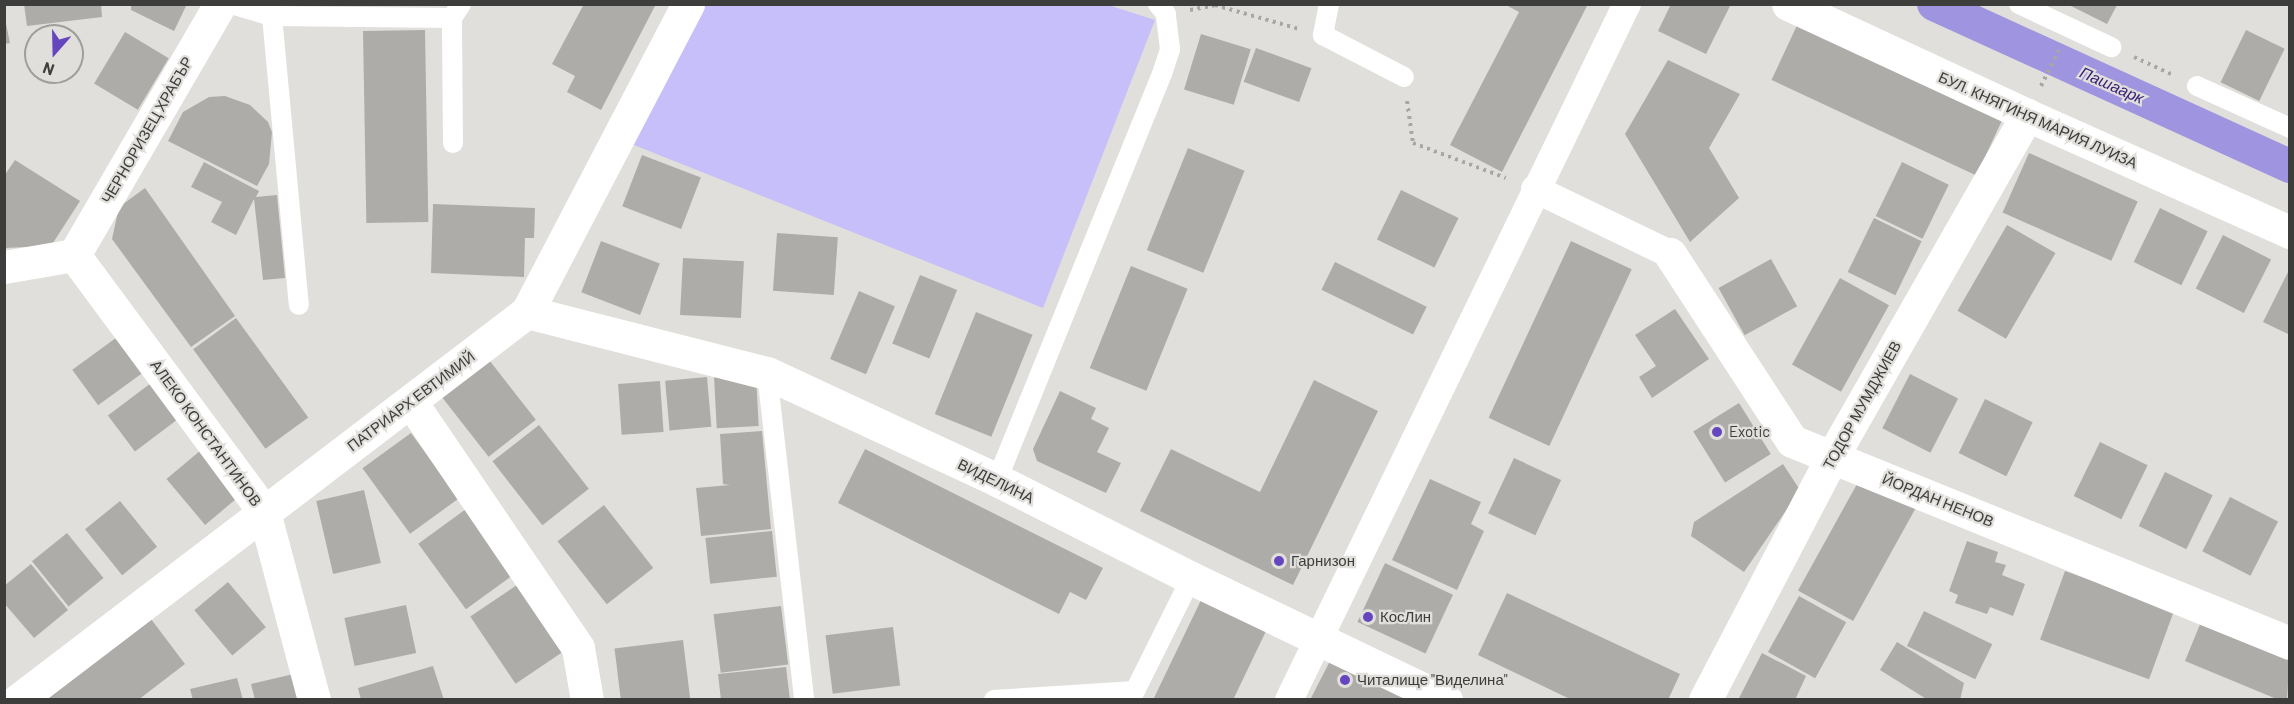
<!DOCTYPE html>
<html>
<head>
<meta charset="utf-8">
<style>
	body { margin:0 }
	#map { position:relative; width:2294px; height:704px; overflow:hidden; background:#e1dfdb; font-family:Barlow,sans-serif }
	div>[style] { position:absolute }
	.green>* { inset:0; background:#c6bff9 }
	.canal>* { height:34px; margin:-17px; padding:0 17px; transform-origin:17px; border-radius:17px; background:#9f94e0 }
	.building>* { inset:0; background:#aeaca9; transform-origin:0 0 }
	.path>* { height:4px; margin-top:-2px; transform-origin:0; background:repeating-linear-gradient(90deg,#a8a7a4 0 3px,transparent 0 7.5px) }
	.service>* { height:20px; margin:-10px; padding:0 10px; transform-origin:10px; border-radius:10px; background:#fff }
	.pedestrian>* { height:28px; margin:-14px; padding:0 14px; transform-origin:14px; border-radius:14px; background:#fff }
	.minor>* { height:33px; margin:-16.5px; padding:0 16.5px; transform-origin:16.5px; border-radius:16.5px; background:#fff }
	.tertiary>* { height:33px; margin:-16.5px; padding:0 16.5px; transform-origin:16.5px; border-radius:16.5px; background:#fff }
	.dots>* { width:16px; height:16px; translate:-50% -50%; box-sizing:border-box; border:3px solid #e1dfdb; border-radius:50% }
	span { translate:-50% -50%; white-space:nowrap; text-align:center; line-height:1.15; -webkit-text-stroke:4.5px #e1dfdb; paint-order:stroke }
	.street-label { font-size:15px; color:#3d3d3b }
	.poi-label { font-size:15px; color:#3d3d3b }
	.left { translate:0 -50%; text-align:left }
	.water-label { font-size:16px; color:#381e75; font-style:italic }
	.frame { position:absolute; inset:0; border:6px solid #3d3d3b; pointer-events:none }
	.north { position:absolute; left:24px; top:24px; width:60px; height:60px; box-sizing:border-box; background:#e1dfdb; border:2px solid #9f9e9b; border-radius:50%; rotate:200deg; font-size:16px; font-weight:700; line-height:24px; text-align:center; color:#3d3d3b }
	.north::after { content:''; display:block; margin:auto; width:21px; height:27px; background:#6546bf; clip-path:polygon(50% 0,100% 100%,50% 72%,0 100%) }
</style>
</head>
<body>
<div id="map">
	<div class="green">
		<div style="clip-path:polygon(1105px 4px,1155px 20px,1043px 308px,629px 143px,702px 5px)"></div>
	</div>
	<div class="canal">
		<div style="left:1934px;top:4px;width:391px;rotate:24.5deg"></div>
	</div>
	<div class="building">
		<div style="clip-path:polygon(24px 4px,101px 4px,102px 17px,27px 26px)"></div>
		<div style="clip-path:polygon(131px 4px,187px 4px,174px 31px,131px 10px)"></div>
		<div style="clip-path:polygon(584px 4px,656px 4px,601px 110px,567px 92px,575px 76px,552px 64px)"></div>
		<div style="clip-path:polygon(1504px 4px,1588px 4px,1502px 172px,1450px 145px,1519px 12px)"></div>
		<div style="clip-path:polygon(1671px 4px,1731px 4px,1706px 54px,1658px 31px)"></div>
		<div style="clip-path:polygon(2069px 5px,2117px 5px,2107px 24px)"></div>
		<div style="clip-path:polygon(4px 14px,10px 43px,4px 44px)"></div>
		<div style="left:1799px;top:21px;width:226px;height:65px;rotate:25deg"></div>
		<div style="left:425px;top:30px;width:192px;height:62px;rotate:89deg"></div>
		<div style="left:2246px;top:30px;width:43px;height:58px;rotate:26deg"></div>
		<div style="left:125px;top:32px;width:51px;height:60px;rotate:31deg"></div>
		<div style="left:1201px;top:34px;width:52px;height:58px;rotate:17deg"></div>
		<div style="left:1256px;top:48px;width:59px;height:36px;rotate:20deg"></div>
		<div style="clip-path:polygon(1668px 60px,1740px 94px,1709px 148px,1739px 198px,1690px 242px,1625px 134px)"></div>
		<div style="clip-path:polygon(225px 96px,250px 105px,268px 122px,272px 132px,269px 164px,257px 186px,168px 141px,183px 112px,209px 97px)"></div>
		<div style="left:1188px;top:148px;width:61px;height:110px;rotate:22deg"></div>
		<div style="left:2029px;top:153px;width:119px;height:65px;rotate:24deg"></div>
		<div style="left:642px;top:155px;width:63px;height:55px;rotate:21deg"></div>
		<div style="clip-path:polygon(15px 160px,80px 201px,51px 246px,4px 248px,4px 176px)"></div>
		<div style="clip-path:polygon(204px 162px,259px 191px,256px 197px,277px 195px,285px 278px,263px 280px,254px 199px,236px 235px,211px 222px,222px 202px,191px 187px)"></div>
		<div style="left:1902px;top:162px;width:52px;height:60px;rotate:26deg"></div>
		<div style="clip-path:polygon(145px 188px,235px 316px,191px 347px,112px 239px,119px 207px)"></div>
		<div style="left:1401px;top:190px;width:64px;height:55px;rotate:26deg"></div>
		<div style="clip-path:polygon(433px 204px,535px 208px,534px 238px,525px 238px,524px 277px,431px 273px)"></div>
		<div style="left:2160px;top:208px;width:53px;height:60px;rotate:26deg"></div>
		<div style="left:1874px;top:218px;width:53px;height:60px;rotate:26deg"></div>
		<div style="left:2007px;top:225px;width:56px;height:99px;rotate:30deg"></div>
		<div style="left:777px;top:233px;width:61px;height:58px;rotate:4deg"></div>
		<div style="left:2223px;top:235px;width:54px;height:60px;rotate:27deg"></div>
		<div style="left:601px;top:241px;width:63px;height:55px;rotate:21deg"></div>
		<div style="left:1571px;top:241px;width:67px;height:195px;rotate:25deg"></div>
		<div style="left:683px;top:258px;width:61px;height:57px;rotate:3deg"></div>
		<div style="left:1771px;top:259px;width:54px;height:60px;rotate:61deg"></div>
		<div style="left:1335px;top:262px;width:102px;height:31px;rotate:26deg"></div>
		<div style="left:1131px;top:266px;width:61px;height:110px;rotate:22deg"></div>
		<div style="clip-path:polygon(2290px 268px,2290px 335px,2263px 322px)"></div>
		<div style="left:920px;top:275px;width:40px;height:74px;rotate:22deg"></div>
		<div style="left:1840px;top:278px;width:56px;height:99px;rotate:29deg"></div>
		<div style="left:859px;top:291px;width:39px;height:74px;rotate:23deg"></div>
		<div style="clip-path:polygon(1675px 309px,1709px 359px,1652px 398px,1639px 377px,1656px 366px,1635px 335px)"></div>
		<div style="left:976px;top:312px;width:61px;height:110px;rotate:22deg"></div>
		<div style="left:236px;top:318px;width:123px;height:53px;rotate:54deg"></div>
		<div style="left:120px;top:335px;width:44px;height:59px;rotate:54deg"></div>
		<div style="left:486px;top:356px;width:81px;height:60px;rotate:52deg"></div>
		<div style="left:1910px;top:374px;width:54px;height:61px;rotate:27deg"></div>
		<div style="left:756px;top:375px;width:51px;height:42px;rotate:87deg"></div>
		<div style="left:707px;top:377px;width:50px;height:42px;rotate:85deg"></div>
		<div style="left:155px;top:380px;width:45px;height:59px;rotate:53deg"></div>
		<div style="clip-path:polygon(1314px 380px,1378px 411px,1293px 585px,1140px 511px,1171px 449px,1260px 492px)"></div>
		<div style="left:660px;top:381px;width:51px;height:42px;rotate:86deg"></div>
		<div style="clip-path:polygon(1060px 391px,1096px 408px,1091px 419px,1109px 428px,1097px 452px,1121px 463px,1106px 493px,1037px 461px,1033px 449px)"></div>
		<div style="left:1985px;top:399px;width:53px;height:60px;rotate:26deg"></div>
		<div style="left:1739px;top:403px;width:60px;height:54px;rotate:58deg"></div>
		<div style="left:539px;top:425px;width:81px;height:59px;rotate:52deg"></div>
		<div style="clip-path:polygon(762px 431px,771px 529px,701px 536px,696px 488px,730px 485px,723px 484px,720px 434px)"></div>
		<div style="left:411px;top:433px;width:81px;height:60px;rotate:54deg"></div>
		<div style="left:2100px;top:442px;width:53px;height:60px;rotate:26deg"></div>
		<div style="clip-path:polygon(865px 449px,1103px 568px,1086px 600px,1070px 592px,1059px 614px,838px 503px)"></div>
		<div style="left:201px;top:450px;width:60px;height:45px;rotate:50deg"></div>
		<div style="left:1514px;top:458px;width:52px;height:61px;rotate:25deg"></div>
		<div style="clip-path:polygon(1783px 464px,1800px 490px,1744px 572px,1691px 536px,1694px 522px)"></div>
		<div style="left:2165px;top:472px;width:53px;height:60px;rotate:26deg"></div>
		<div style="left:1862px;top:475px;width:63px;height:132px;rotate:29deg"></div>
		<div style="clip-path:polygon(1430px 479px,1481px 502px,1471px 524px,1484px 531px,1457px 590px,1392px 560px)"></div>
		<div style="left:364px;top:490px;width:75px;height:49px;rotate:77deg"></div>
		<div style="left:2230px;top:497px;width:54px;height:61px;rotate:27deg"></div>
		<div style="left:120px;top:501px;width:59px;height:45px;rotate:51deg"></div>
		<div style="left:604px;top:505px;width:80px;height:59px;rotate:52deg"></div>
		<div style="left:466px;top:509px;width:81px;height:59px;rotate:54deg"></div>
		<div style="left:772px;top:531px;width:46px;height:67px;rotate:84deg"></div>
		<div style="left:67px;top:533px;width:58px;height:45px;rotate:51deg"></div>
		<div style="clip-path:polygon(1967px 541px,1998px 552px,1995px 562px,2006px 565px,2002px 575px,2025px 584px,2013px 616px,1990px 607px,1987px 614px,1955px 603px,1958px 595px,1949px 591px)"></div>
		<div style="left:1385px;top:563px;width:75px;height:65px;rotate:25deg"></div>
		<div style="clip-path:polygon(31px 564px,68px 610px,34px 638px,4px 603px,4px 586px)"></div>
		<div style="left:2065px;top:571px;width:116px;height:73px;rotate:20deg"></div>
		<div style="left:228px;top:582px;width:59px;height:44px;rotate:50deg"></div>
		<div style="left:520px;top:583px;width:81px;height:60px;rotate:56deg"></div>
		<div style="clip-path:polygon(1507px 593px,1680px 674px,1668px 700px,1572px 700px,1478px 655px)"></div>
		<div style="left:1799px;top:596px;width:54px;height:64px;rotate:29deg"></div>
		<div style="clip-path:polygon(1202px 598px,1267px 629px,1233px 700px,1153px 700px)"></div>
		<div style="left:406px;top:605px;width:49px;height:63px;rotate:78deg"></div>
		<div style="left:781px;top:606px;width:59px;height:68px;rotate:83deg"></div>
		<div style="left:1924px;top:611px;width:76px;height:39px;rotate:26deg"></div>
		<div style="clip-path:polygon(2203px 617px,2290px 652px,2287px 700px,2279px 700px,2185px 661px)"></div>
		<div style="clip-path:polygon(151px 619px,185px 664px,138px 700px,45px 700px)"></div>
		<div style="left:893px;top:627px;width:59px;height:68px;rotate:83deg"></div>
		<div style="left:683px;top:640px;width:60px;height:69px;rotate:83deg"></div>
		<div style="clip-path:polygon(1897px 642px,1964px 683px,1960px 700px,1928px 700px,1880px 670px)"></div>
		<div style="clip-path:polygon(1762px 653px,1806px 676px,1795px 700px,1738px 700px)"></div>
		<div style="clip-path:polygon(1330px 661px,1409px 700px,1310px 700px)"></div>
		<div style="clip-path:polygon(433px 666px,444px 700px,361px 700px,358px 688px)"></div>
		<div style="clip-path:polygon(786px 667px,790px 700px,721px 700px,718px 674px)"></div>
		<div style="clip-path:polygon(298px 673px,305px 700px,255px 700px,251px 684px)"></div>
		<div style="clip-path:polygon(237px 678px,243px 700px,193px 700px,190px 689px)"></div>
	</div>
	<div class="path">
		<div style="left:1190px;top:10px;width:25px;rotate:-11deg"></div>
		<div style="left:1215px;top:5px;width:87px;rotate:15.9deg"></div>
		<div style="left:2134px;top:57px;width:43px;rotate:24.8deg"></div>
		<div style="left:2041px;top:86px;width:40px;rotate:-63.4deg"></div>
		<div style="left:1407px;top:101px;width:42px;rotate:81.9deg"></div>
		<div style="left:1413px;top:143px;width:99px;rotate:20.6deg"></div>
	</div>
	<div class="service">
		<div style="left:231px;top:4px;width:43px;rotate:16.3deg"></div>
		<div style="left:272px;top:16px;width:290px;rotate:84.7deg"></div>
		<div style="left:1329px;top:4px;width:32px;rotate:101deg"></div>
		<div style="left:1323px;top:35px;width:91px;rotate:27.4deg"></div>
		<div style="left:2019px;top:4px;width:102px;rotate:25.1deg"></div>
		<div style="left:272px;top:16px;width:180px;rotate:0.6deg"></div>
		<div style="left:2197px;top:86px;width:102px;rotate:24.3deg"></div>
		<div style="left:453px;top:143px;width:125px;rotate:-90.5deg"></div>
		<div style="left:452px;top:18px;width:17px;rotate:-57deg"></div>
		<div style="left:767px;top:373px;width:329px;rotate:83.5deg"></div>
		<div style="left:997px;top:480px;width:438px;rotate:-67.9deg"></div>
		<div style="left:1162px;top:74px;width:26px;rotate:-72deg"></div>
		<div style="left:1170px;top:49px;width:35px;rotate:-97deg"></div>
		<div style="left:1166px;top:14px;width:13px;rotate:-129deg"></div>
		<div style="left:994px;top:700px;width:141px;rotate:-3.7deg"></div>
		<div style="left:1135px;top:691px;width:126px;rotate:-63.6deg"></div>
	</div>
	<div class="pedestrian">
		<div style="left:1535px;top:189px;width:150px;rotate:25.7deg"></div>
		<div style="left:1289px;top:700px;width:774px;rotate:-64.1deg"></div>
	</div>
	<div class="minor">
		<div style="left:1670px;top:254px;width:223px;rotate:56.9deg"></div>
		<div style="left:1792px;top:441px;width:537px;rotate:22.08deg"></div>
		<div style="left:74px;top:255px;width:290px;rotate:-59.8deg"></div>
		<div style="left:4px;top:267px;width:71px;rotate:-9.7deg"></div>
		<div style="left:74px;top:255px;width:320px;rotate:53.5deg"></div>
		<div style="left:264px;top:512px;width:195px;rotate:75.1deg"></div>
		<div style="left:527px;top:312px;width:248px;rotate:14.3deg"></div>
		<div style="left:767px;top:373px;width:254px;rotate:24.9deg"></div>
		<div style="left:997px;top:480px;width:217px;rotate:26.8deg"></div>
		<div style="left:1191px;top:578px;width:283px;rotate:25.6deg"></div>
		<div style="left:411px;top:402px;width:297px;rotate:55.8deg"></div>
		<div style="left:578px;top:648px;width:53px;rotate:80.2deg"></div>
		<div style="left:18px;top:700px;width:640px;rotate:-37.32deg"></div>
		<div style="left:527px;top:312px;width:348px;rotate:-62.4deg"></div>
		<div style="left:1705px;top:700px;width:274px;rotate:-62.4deg"></div>
		<div style="left:1832px;top:457px;width:394px;rotate:-60.3deg"></div>
	</div>
	<div class="tertiary">
		<div style="left:1788px;top:4px;width:264px;rotate:24.9deg"></div>
		<div style="left:2027px;top:115px;width:288px;rotate:24deg"></div>
	</div>
	<div class="dots">
		<div style="left:1717px;top:432px;background:#6546bf"></div>
		<div style="left:1279px;top:561px;background:#6546bf"></div>
		<div style="left:1368px;top:617px;background:#6546bf"></div>
		<div style="left:1345px;top:680px;background:#6546bf"></div>
	</div>
	<div class="street-label">
		<span style="left:2038px;top:120px;rotate:24deg">БУЛ. КНЯГИНЯ МАРИЯ ЛУИЗА</span>
		<span style="left:147px;top:130px;rotate:-60deg">ЧЕРНОРИЗЕЦ ХРАБЪР</span>
		<span style="left:411px;top:401px;rotate:-37deg">ПАТРИАРХ ЕВТИМИЙ</span>
		<span style="left:1862px;top:405px;rotate:-61deg">ТОДОР МУМДЖИЕВ</span>
		<span style="left:206px;top:433px;rotate:54deg">АЛЕКО КОНСТАНТИНОВ</span>
		<span style="left:996px;top:481px;rotate:26deg">ВИДЕЛИНА</span>
		<span style="left:1938px;top:500px;rotate:22deg">ЙОРДАН НЕНОВ</span>
	</div>
	<div class="poi-label">
		<span class="left" style="left:1729px;top:432px">Exotic</span>
		<span class="left" style="left:1291px;top:561px">Гарнизон</span>
		<span class="left" style="left:1380px;top:617px">КосЛин</span>
		<span class="left" style="left:1357px;top:680px">Читалище "Виделина"</span>
	</div>
	<div class="water-label">
		<span style="left:2112px;top:85px;rotate:24deg">Пашаарк</span>
	</div>
	<div class="frame"></div>
	<div class="north">N</div>
</div>
</body>
</html>
